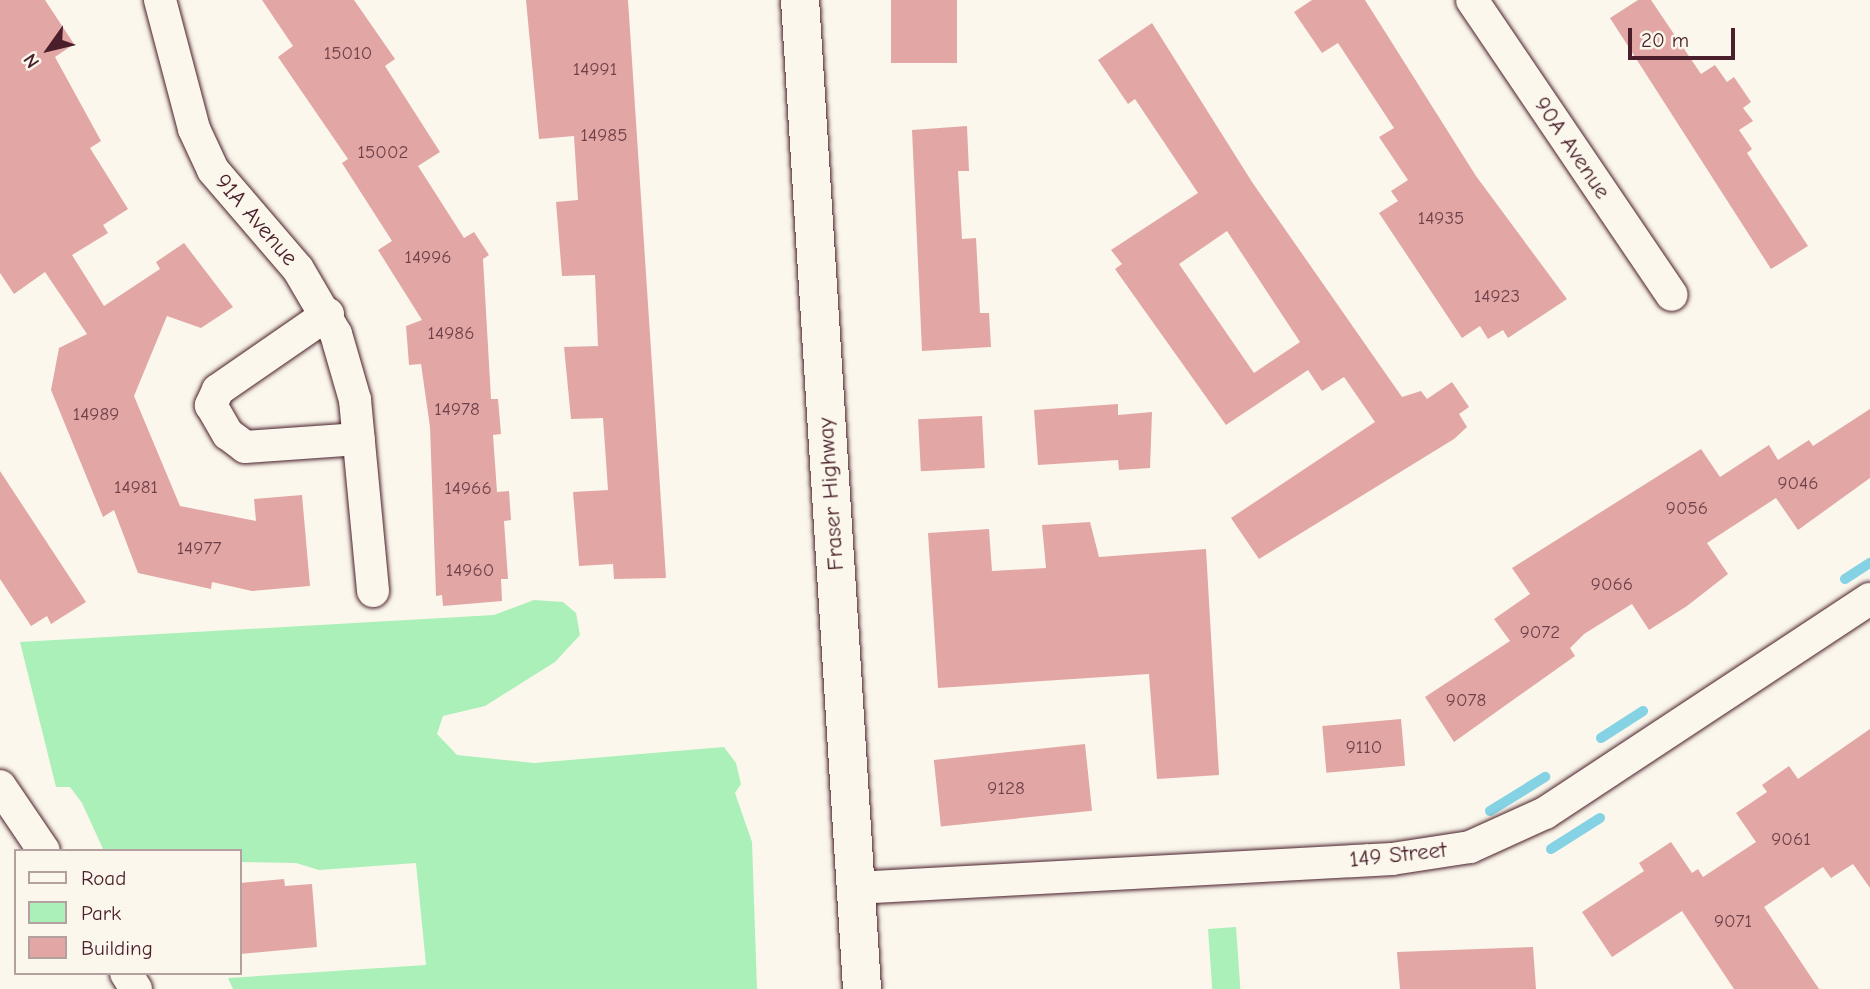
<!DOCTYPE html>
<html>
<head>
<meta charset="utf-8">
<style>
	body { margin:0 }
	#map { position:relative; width:1870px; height:989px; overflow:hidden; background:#fbf7ec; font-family:"Comic Neue",sans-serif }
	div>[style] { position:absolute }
	.green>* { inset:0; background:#abefb9; transform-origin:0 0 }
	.stream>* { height:10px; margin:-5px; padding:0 5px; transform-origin:5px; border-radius:5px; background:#85d2e4 }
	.building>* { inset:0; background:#e2a7a5; transform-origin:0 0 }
	.roads { filter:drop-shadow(0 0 2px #4a1f2b) drop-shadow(0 0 2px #4a1f2b) }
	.minor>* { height:32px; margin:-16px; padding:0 16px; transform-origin:16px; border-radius:16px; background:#fbf7ec }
	.primary>* { height:38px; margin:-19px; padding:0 19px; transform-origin:19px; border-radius:19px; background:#fbf7ec }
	span { translate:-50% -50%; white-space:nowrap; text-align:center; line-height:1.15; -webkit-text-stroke:7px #fbf7ec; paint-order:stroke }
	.number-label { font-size:19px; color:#70414a }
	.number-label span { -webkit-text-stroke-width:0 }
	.street-label { font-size:23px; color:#4a1f2b }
	.legend { position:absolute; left:14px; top:849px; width:228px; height:126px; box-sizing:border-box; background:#fbf7ec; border:2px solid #b4a19f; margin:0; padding:9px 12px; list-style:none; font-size:21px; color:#4a1f2b }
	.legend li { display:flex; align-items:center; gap:14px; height:35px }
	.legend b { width:35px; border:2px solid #b4a19f }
	.north { position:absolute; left:14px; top:14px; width:70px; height:70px; -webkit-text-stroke:5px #fbf7ec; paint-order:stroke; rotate:236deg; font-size:19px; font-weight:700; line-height:28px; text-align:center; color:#4a1f2b }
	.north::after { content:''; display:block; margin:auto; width:24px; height:32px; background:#4a1f2b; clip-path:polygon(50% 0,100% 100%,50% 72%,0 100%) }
	.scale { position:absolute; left:1628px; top:28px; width:107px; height:32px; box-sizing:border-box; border:4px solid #4a1f2b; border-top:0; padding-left:9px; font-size:21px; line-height:24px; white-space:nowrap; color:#4a1f2b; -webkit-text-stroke:5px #fbf7ec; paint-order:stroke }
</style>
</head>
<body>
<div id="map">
	<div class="green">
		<div style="clip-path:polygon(534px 600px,563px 602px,576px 613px,580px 635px,555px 662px,485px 706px,443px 716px,437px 734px,457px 755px,534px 763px,724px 747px,736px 763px,741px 784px,735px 793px,752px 842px,757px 989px,233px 989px,228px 978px,426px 965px,416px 863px,319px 870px,296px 863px,240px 862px,240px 851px,104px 851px,82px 803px,70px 787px,56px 787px,20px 642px,494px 615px)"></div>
		<div style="left:1236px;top:927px;width:62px;height:28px;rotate:86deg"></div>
	</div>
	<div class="stream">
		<div style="left:1845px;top:579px;width:30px;rotate:-33deg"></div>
		<div style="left:1601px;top:738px;width:50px;rotate:-32.7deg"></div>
		<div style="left:1490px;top:811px;width:65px;rotate:-31.7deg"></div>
		<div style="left:1551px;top:849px;width:58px;rotate:-32.3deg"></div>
	</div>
	<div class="building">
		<div style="clip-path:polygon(0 0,45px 0,74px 44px,55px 57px,101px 141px,90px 148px,128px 209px,103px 225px,108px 233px,72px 255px,104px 306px,160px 269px,156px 262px,184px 243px,233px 307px,201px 328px,167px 316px,134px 396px,180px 506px,256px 521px,254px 499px,302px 495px,310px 586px,252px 591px,212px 582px,211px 589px,138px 573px,114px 510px,103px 517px,51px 390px,59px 348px,87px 334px,45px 272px,14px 294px,0 273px)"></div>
		<div style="clip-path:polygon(262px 0,354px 0,395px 59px,385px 66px,440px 152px,418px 166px,464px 238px,474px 232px,489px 255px,483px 259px,491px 399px,498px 399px,501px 434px,493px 435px,497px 492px,509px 491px,511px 520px,504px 521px,508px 579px,501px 579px,502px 601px,443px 606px,442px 595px,436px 596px,430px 427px,421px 364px,409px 365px,406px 326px,422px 320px,378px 250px,392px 241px,342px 163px,348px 159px,278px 57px,293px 46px)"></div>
		<div style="clip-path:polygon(526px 0,628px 0,666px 578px,614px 579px,613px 564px,579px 566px,573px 492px,608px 490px,603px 418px,571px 419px,564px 347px,598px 346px,595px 275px,562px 276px,556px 202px,578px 200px,574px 136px,539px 139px)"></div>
		<div style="left:891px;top:0;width:66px;height:63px"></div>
		<div style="clip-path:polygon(1312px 0,1365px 0,1476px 176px,1567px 299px,1508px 338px,1503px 330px,1488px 339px,1480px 326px,1462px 338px,1379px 213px,1398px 201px,1391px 191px,1408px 180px,1379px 137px,1394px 128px,1338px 43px,1322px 53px,1294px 12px)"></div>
		<div style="clip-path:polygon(1638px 0,1651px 0,1701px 74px,1715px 65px,1727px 82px,1734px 77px,1751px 102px,1743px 108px,1753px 121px,1739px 130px,1752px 149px,1747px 153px,1808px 246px,1771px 269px,1610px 18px)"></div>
		<div style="clip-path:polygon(evenodd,1152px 23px,1252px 182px,1402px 397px,1421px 391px,1427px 399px,1452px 382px,1469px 407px,1459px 414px,1467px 427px,1454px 439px,1259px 559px,1231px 518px,1375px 422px,1344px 377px,1322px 391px,1308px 370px,1226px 425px,1115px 269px,1122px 264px,1111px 250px,1198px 193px,1135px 99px,1128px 104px,1098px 60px,1152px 23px,1227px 231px,1300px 342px,1254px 373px,1179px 264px,1227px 231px)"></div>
		<div style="clip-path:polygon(967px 126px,969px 171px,958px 171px,962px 239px,976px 238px,980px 313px,989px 313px,991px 347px,922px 351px,912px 130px)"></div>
		<div style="clip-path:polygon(1118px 404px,1118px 415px,1152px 412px,1150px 468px,1119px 470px,1118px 460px,1038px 465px,1034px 410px)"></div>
		<div style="clip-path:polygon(1870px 409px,1870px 478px,1798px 530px,1776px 498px,1707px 543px,1728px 574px,1687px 606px,1649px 630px,1632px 604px,1584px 634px,1570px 648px,1575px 656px,1454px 742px,1425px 697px,1510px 641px,1494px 619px,1530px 594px,1512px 568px,1701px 449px,1720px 477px,1769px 445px,1778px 460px,1809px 440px,1813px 446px)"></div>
		<div style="left:982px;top:416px;width:52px;height:64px;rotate:87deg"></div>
		<div style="clip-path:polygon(0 471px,86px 602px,51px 624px,47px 616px,31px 626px,0 579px)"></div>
		<div style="clip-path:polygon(1090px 522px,1099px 557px,1206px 549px,1219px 775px,1157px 779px,1149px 674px,938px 688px,928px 533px,989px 529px,992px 571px,1046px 568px,1042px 525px)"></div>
		<div style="left:1401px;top:719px;width:47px;height:79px;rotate:85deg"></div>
		<div style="clip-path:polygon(1870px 729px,1870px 888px,1853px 864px,1831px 878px,1823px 867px,1764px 907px,1819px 989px,1734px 989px,1682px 911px,1612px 957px,1582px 912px,1644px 871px,1639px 863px,1671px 842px,1692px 873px,1698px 869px,1703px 877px,1756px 842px,1736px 813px,1767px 792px,1762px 785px,1789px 766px,1798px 779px)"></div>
		<div style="left:1085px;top:744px;width:67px;height:152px;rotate:84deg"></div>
		<div style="clip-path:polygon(284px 879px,285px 886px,312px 884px,317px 947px,240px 954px,240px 883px)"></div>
		<div style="clip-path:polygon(1533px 947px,1536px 989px,1400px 989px,1397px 952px)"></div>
	</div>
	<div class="roads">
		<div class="minor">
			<div style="left:160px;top:0;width:133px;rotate:75.2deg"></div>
			<div style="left:194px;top:129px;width:45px;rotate:65.1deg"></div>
			<div style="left:213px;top:170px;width:130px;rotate:49.4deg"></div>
			<div style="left:298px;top:269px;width:75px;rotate:59.7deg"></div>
			<div style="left:336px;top:334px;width:69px;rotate:73.9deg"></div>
			<div style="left:355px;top:400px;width:192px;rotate:84.6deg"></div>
			<div style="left:1472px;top:0;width:356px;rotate:55.9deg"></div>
			<div style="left:328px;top:314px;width:134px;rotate:145.4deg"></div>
			<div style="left:218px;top:390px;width:17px;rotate:115deg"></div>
			<div style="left:211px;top:405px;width:34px;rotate:60deg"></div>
			<div style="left:228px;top:434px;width:21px;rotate:37deg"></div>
			<div style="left:245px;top:447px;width:114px;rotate:-4deg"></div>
			<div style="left:0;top:786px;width:78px;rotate:55.9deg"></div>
			<div style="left:855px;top:888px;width:538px;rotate:-3.09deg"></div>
			<div style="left:1392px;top:859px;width:79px;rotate:-8.7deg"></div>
			<div style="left:1470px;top:847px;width:82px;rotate:-24.4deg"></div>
			<div style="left:1545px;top:813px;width:389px;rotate:-33.4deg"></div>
			<div style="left:126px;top:973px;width:19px;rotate:58deg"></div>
		</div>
		<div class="primary">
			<div style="left:800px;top:0;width:991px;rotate:86.41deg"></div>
		</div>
	</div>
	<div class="number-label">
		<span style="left:348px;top:54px">15010</span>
		<span style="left:595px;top:70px">14991</span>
		<span style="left:604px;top:136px">14985</span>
		<span style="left:383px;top:153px">15002</span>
		<span style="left:1441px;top:219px">14935</span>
		<span style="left:428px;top:258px">14996</span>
		<span style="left:1497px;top:297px">14923</span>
		<span style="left:451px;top:334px">14986</span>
		<span style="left:457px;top:410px">14978</span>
		<span style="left:96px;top:415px">14989</span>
		<span style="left:1798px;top:484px">9046</span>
		<span style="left:136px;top:488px">14981</span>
		<span style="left:468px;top:489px">14966</span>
		<span style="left:1687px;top:509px">9056</span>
		<span style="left:199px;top:549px">14977</span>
		<span style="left:470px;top:571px">14960</span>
		<span style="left:1612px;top:585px">9066</span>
		<span style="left:1540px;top:633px">9072</span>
		<span style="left:1466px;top:701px">9078</span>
		<span style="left:1364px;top:748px">9110</span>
		<span style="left:1006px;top:789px">9128</span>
		<span style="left:1791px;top:840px">9061</span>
		<span style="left:1733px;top:922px">9071</span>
	</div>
	<div class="street-label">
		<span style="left:1572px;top:148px;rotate:56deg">90A Avenue</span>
		<span style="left:256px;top:220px;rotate:49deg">91A Avenue</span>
		<span style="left:831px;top:494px;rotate:-94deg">Fraser Highway</span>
		<span style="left:1398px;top:855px;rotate:-6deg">149 Street</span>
	</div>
	<ul class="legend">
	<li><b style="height:9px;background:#fbf7ec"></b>Road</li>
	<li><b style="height:19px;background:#abefb9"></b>Park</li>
	<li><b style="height:19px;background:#e2a7a5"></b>Building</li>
	</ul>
	<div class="north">N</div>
	<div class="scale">20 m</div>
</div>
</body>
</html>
